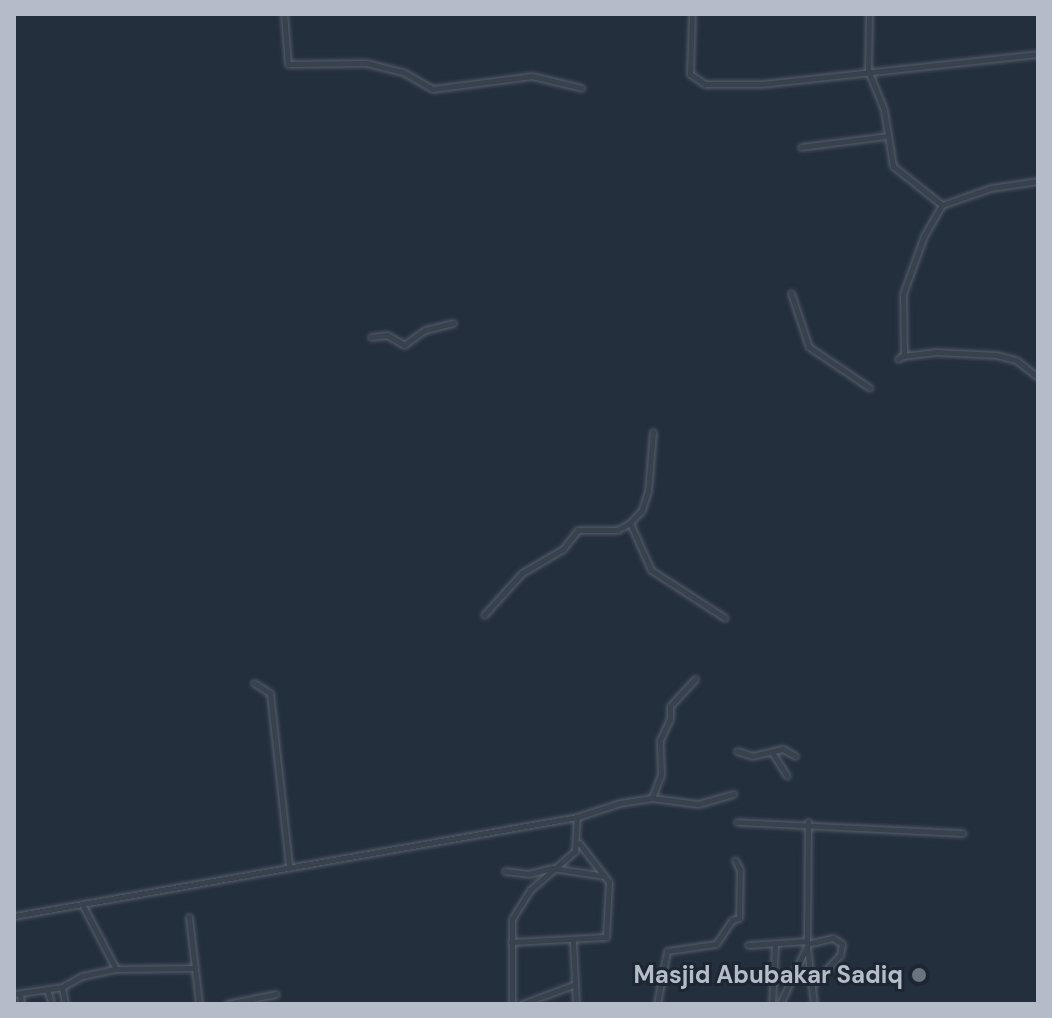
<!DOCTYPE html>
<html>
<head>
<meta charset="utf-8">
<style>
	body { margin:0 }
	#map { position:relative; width:1052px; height:1018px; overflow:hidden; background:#242f3e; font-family:"DM Sans",sans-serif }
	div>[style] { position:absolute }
	.roads { filter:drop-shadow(0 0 2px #565f6c) drop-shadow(0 0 2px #565f6c) }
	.street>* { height:5px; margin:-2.5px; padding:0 2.5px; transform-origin:2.5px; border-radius:2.5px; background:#38414e }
	.dots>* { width:22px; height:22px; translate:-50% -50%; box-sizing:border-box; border:4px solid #1d2633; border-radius:50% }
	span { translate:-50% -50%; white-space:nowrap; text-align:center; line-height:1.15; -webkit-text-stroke:6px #1d2633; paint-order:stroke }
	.poi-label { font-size:24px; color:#b4bcc9; font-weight:700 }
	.right { translate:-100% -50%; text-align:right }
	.frame { position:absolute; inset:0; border:16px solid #b4bcc9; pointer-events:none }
</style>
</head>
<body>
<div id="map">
	<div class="roads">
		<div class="street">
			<div style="left:284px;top:14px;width:50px;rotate:85.4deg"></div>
			<div style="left:288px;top:64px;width:78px;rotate:-0.7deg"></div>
			<div style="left:366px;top:63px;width:38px;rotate:14deg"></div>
			<div style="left:403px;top:72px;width:34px;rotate:30deg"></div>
			<div style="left:432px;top:89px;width:101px;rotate:-7.4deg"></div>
			<div style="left:532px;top:76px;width:51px;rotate:13.5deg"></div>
			<div style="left:692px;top:14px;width:60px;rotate:91.9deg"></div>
			<div style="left:690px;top:74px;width:18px;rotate:34deg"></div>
			<div style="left:705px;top:84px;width:57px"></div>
			<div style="left:762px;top:84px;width:278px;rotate:-6.2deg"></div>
			<div style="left:869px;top:14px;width:56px;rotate:91deg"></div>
			<div style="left:868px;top:70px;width:43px;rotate:68.2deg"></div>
			<div style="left:884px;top:110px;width:57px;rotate:80.9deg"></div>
			<div style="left:893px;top:166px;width:63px;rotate:38.5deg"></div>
			<div style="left:801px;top:147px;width:87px;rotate:-7.3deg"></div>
			<div style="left:791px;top:293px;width:57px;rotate:71.6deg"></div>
			<div style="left:809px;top:347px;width:73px;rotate:33.9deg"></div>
			<div style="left:371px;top:337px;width:16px;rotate:-7deg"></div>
			<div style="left:387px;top:335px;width:20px;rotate:30deg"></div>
			<div style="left:404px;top:345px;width:26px;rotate:-36deg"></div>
			<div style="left:425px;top:330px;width:29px;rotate:-14deg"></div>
			<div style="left:903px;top:356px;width:33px;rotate:-7deg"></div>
			<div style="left:936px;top:352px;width:60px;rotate:2.9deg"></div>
			<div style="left:996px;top:355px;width:21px;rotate:14deg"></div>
			<div style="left:1016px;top:360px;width:28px;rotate:38deg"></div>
			<div style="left:898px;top:359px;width:7px;rotate:-34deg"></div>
			<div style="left:904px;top:355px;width:61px;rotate:-90.9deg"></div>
			<div style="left:903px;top:294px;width:62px;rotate:-70.1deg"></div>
			<div style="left:924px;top:236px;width:36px;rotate:-60deg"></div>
			<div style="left:942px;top:205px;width:52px;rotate:-19.1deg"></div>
			<div style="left:991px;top:188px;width:48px;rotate:-8.5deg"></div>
			<div style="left:653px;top:432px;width:59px;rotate:94.8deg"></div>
			<div style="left:648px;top:491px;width:20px;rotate:108deg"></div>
			<div style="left:642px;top:510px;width:18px;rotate:133deg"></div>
			<div style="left:630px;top:523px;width:51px;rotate:65.9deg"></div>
			<div style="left:651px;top:570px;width:88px;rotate:33deg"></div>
			<div style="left:484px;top:615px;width:57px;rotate:-47.9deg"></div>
			<div style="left:522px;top:573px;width:48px;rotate:-30.3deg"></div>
			<div style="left:563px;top:549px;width:24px;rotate:-52deg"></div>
			<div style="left:578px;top:530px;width:39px"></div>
			<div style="left:617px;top:530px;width:15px;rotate:-28deg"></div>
			<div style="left:254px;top:683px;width:19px;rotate:32deg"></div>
			<div style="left:270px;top:693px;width:173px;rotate:83.7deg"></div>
			<div style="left:737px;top:751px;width:16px;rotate:18deg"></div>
			<div style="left:752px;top:756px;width:32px;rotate:-13deg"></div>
			<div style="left:783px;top:749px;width:14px;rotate:30deg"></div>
			<div style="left:772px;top:752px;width:28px;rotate:58deg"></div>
			<div style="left:652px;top:798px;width:25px;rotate:-69deg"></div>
			<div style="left:661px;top:775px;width:35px;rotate:-92deg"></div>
			<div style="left:660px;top:740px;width:23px;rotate:-65deg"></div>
			<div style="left:670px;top:719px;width:13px;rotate:-90deg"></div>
			<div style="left:670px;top:706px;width:37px;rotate:-47deg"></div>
			<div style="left:737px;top:822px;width:226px;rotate:2.8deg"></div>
			<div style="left:808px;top:822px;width:125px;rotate:90.5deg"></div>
			<div style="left:807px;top:947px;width:57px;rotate:83deg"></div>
			<div style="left:505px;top:871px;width:23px;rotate:7deg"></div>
			<div style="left:528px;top:874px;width:25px;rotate:-14deg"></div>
			<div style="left:552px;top:868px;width:53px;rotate:8.7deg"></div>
			<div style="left:82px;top:904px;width:73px;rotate:62.4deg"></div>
			<div style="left:14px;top:916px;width:572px;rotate:-9.97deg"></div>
			<div style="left:577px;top:817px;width:45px;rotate:-18deg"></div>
			<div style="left:620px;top:803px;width:32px;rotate:-9deg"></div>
			<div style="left:652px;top:798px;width:46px;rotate:7.4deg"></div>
			<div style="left:698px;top:804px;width:37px;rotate:-16deg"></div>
			<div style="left:189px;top:917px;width:88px;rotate:83.4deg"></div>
			<div style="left:511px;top:942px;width:95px;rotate:-3deg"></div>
			<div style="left:606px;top:937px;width:55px;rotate:-86.9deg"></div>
			<div style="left:609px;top:882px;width:49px;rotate:-127.6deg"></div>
			<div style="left:573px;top:942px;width:62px;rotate:87.2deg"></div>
			<div style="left:807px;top:944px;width:27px;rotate:-13deg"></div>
			<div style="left:833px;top:938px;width:11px;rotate:34deg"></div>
			<div style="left:842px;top:944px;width:11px;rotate:100deg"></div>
			<div style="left:840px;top:955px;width:40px;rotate:133deg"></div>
			<div style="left:748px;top:945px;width:59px;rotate:-3.9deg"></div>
			<div style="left:62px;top:987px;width:17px;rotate:80deg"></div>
			<div style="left:47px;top:989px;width:14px;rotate:73deg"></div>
			<div style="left:14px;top:994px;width:49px;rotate:-8.3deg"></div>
			<div style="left:62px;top:987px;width:23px;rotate:-29deg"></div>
			<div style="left:82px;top:976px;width:35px;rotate:-12deg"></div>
			<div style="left:116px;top:969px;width:79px;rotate:-0.7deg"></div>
			<div style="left:20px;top:994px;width:10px;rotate:84deg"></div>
			<div style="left:227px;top:1004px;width:50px;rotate:-11.5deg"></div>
			<div style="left:512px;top:1004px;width:85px;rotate:-90deg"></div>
			<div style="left:512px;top:919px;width:34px;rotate:-58deg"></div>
			<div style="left:530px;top:890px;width:60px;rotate:-40.9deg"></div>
			<div style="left:575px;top:851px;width:34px;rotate:-87deg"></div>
			<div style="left:522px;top:1004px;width:54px;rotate:-20.4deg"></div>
			<div style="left:657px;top:1004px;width:54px;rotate:-79.3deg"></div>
			<div style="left:667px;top:951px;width:49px;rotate:-8.1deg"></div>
			<div style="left:716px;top:944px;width:29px;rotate:-56deg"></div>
			<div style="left:732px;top:920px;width:7px;rotate:-16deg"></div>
			<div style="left:739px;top:918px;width:48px;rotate:-88.8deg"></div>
			<div style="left:740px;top:870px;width:11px;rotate:-117deg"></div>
			<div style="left:772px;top:1004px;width:59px;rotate:-87.1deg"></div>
			<div style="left:780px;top:1004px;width:62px;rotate:-65.1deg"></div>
		</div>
	</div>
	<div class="dots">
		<div style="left:919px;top:975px;background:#6b7280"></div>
	</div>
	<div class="poi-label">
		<span class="right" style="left:903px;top:975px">Masjid Abubakar Sadiq</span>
	</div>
	<div class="frame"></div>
</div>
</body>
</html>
